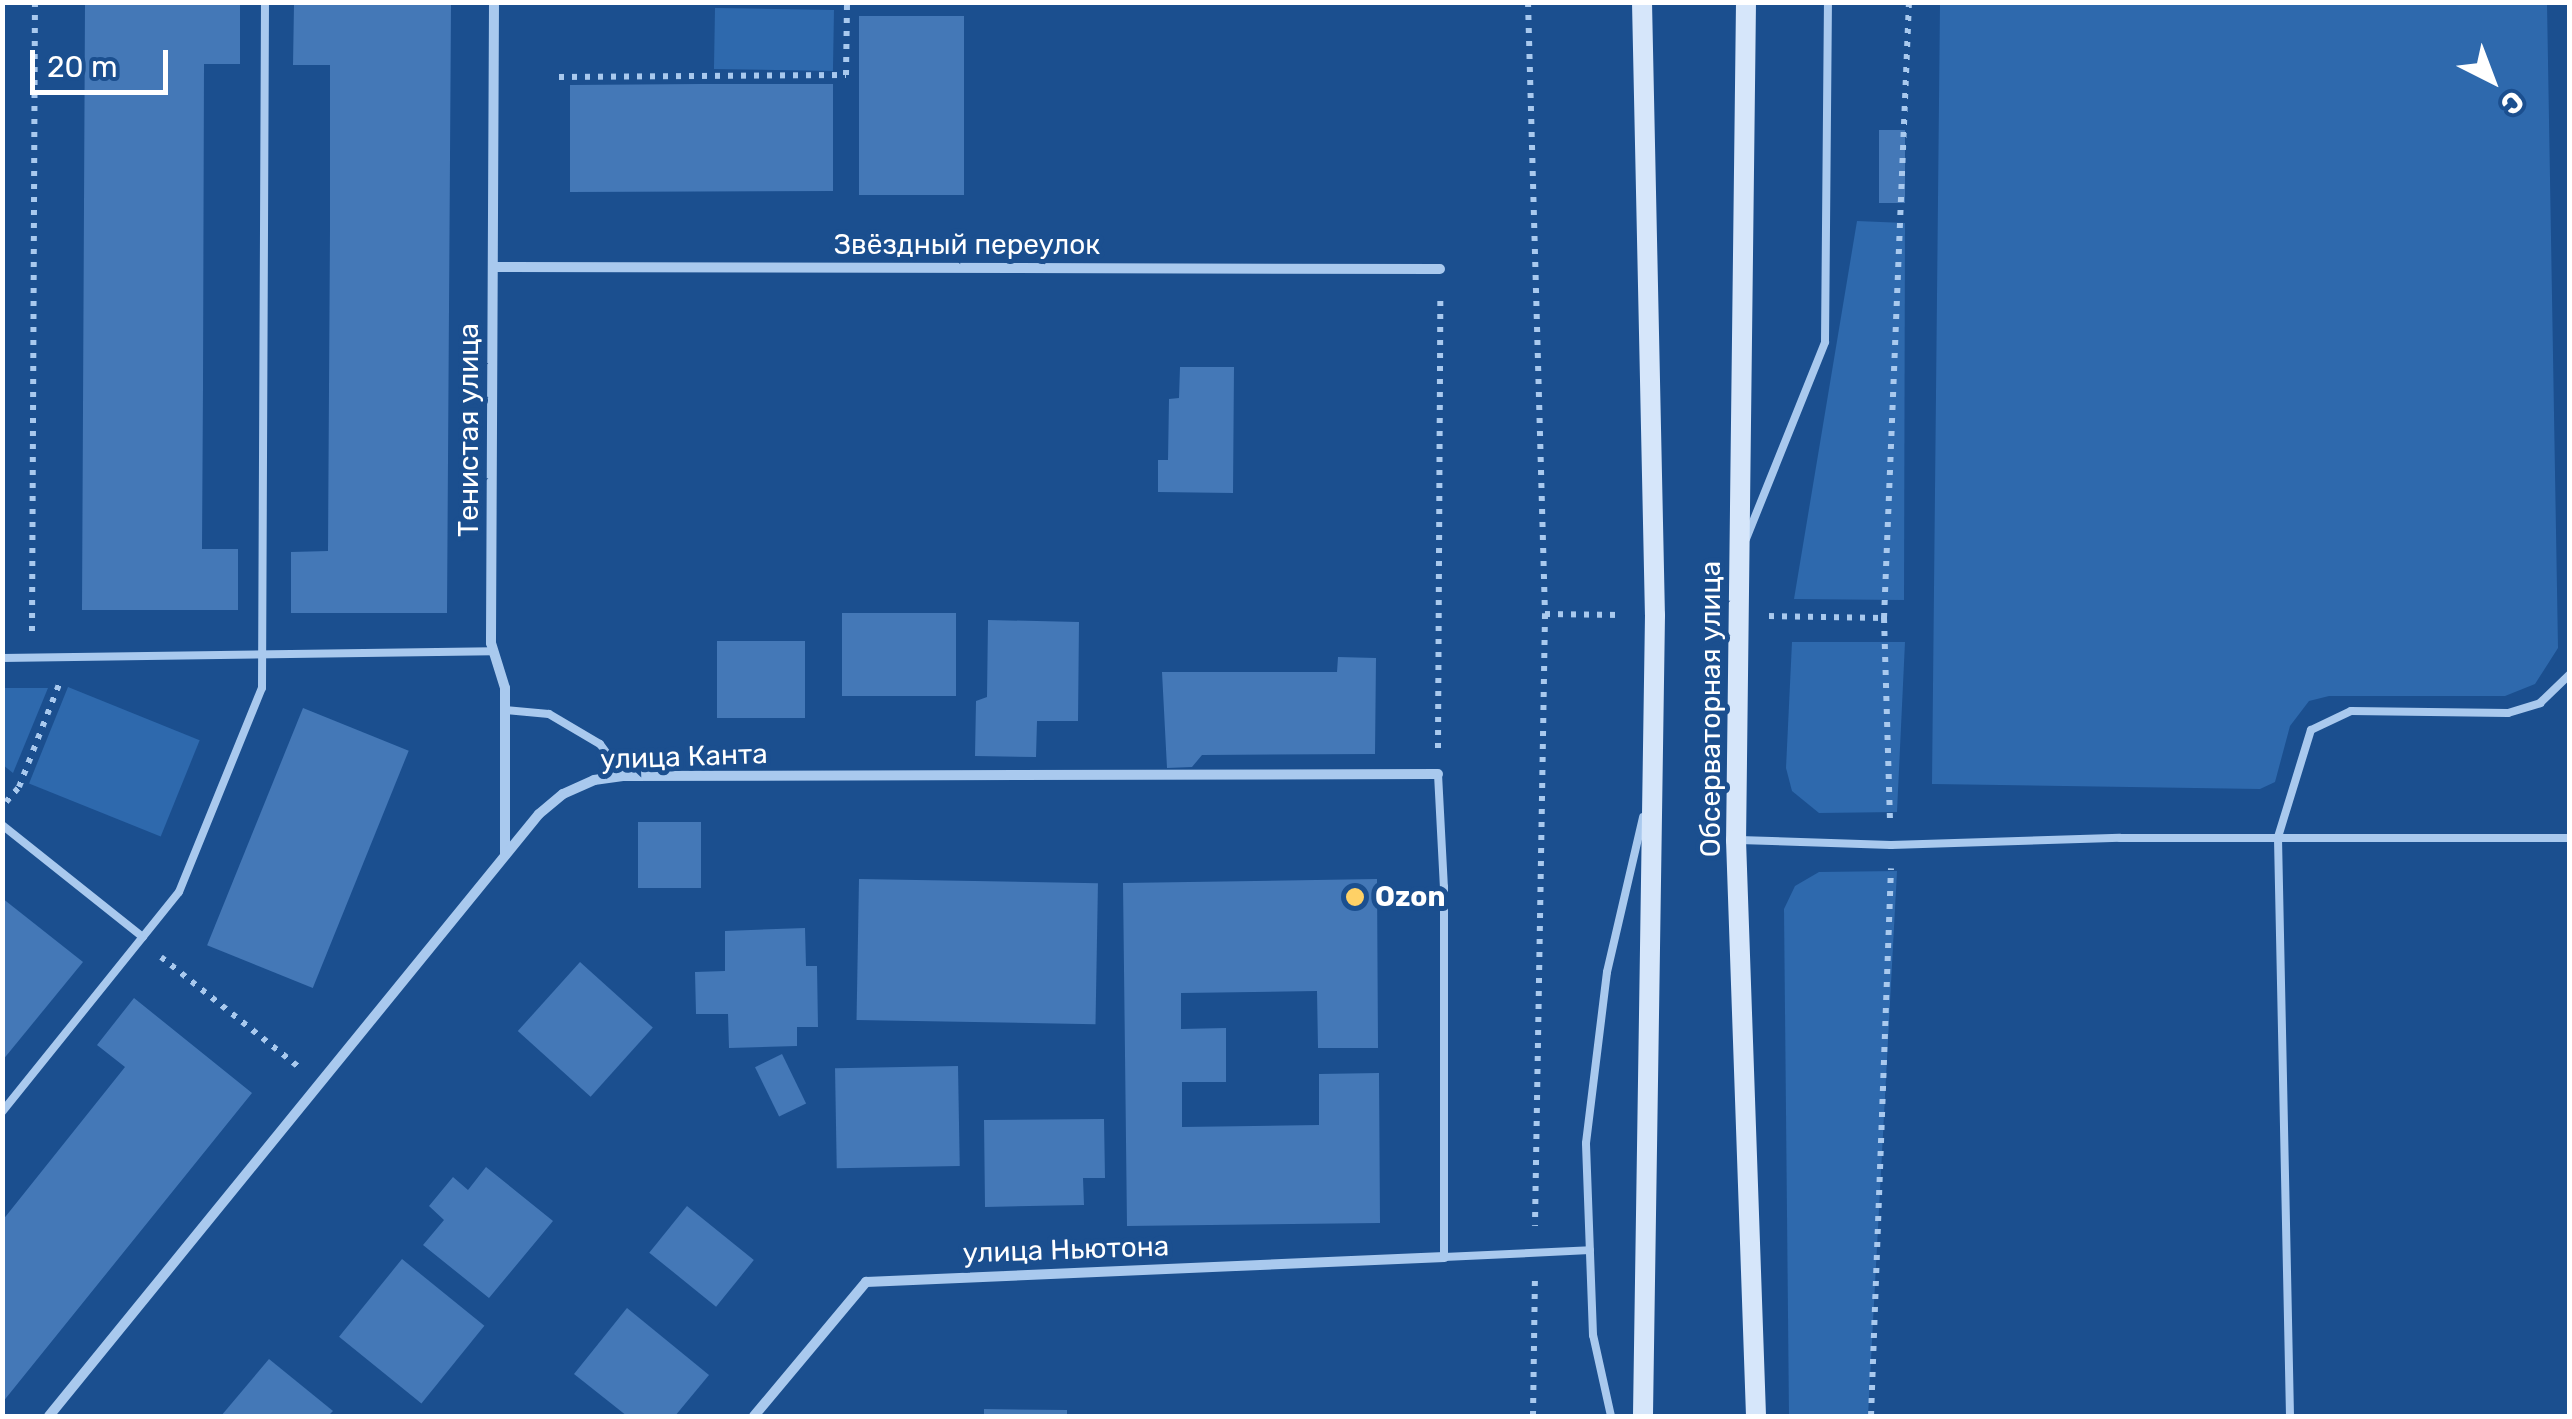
<!DOCTYPE html>
<html>
<head>
<meta charset="utf-8">
<style>
	body { margin:0 }
	#map { position:relative; width:2572px; height:1419px; overflow:hidden; background:#1b4f8f; font-family:Rubik,sans-serif }
	div>[style] { position:absolute }
	.green>* { inset:0; background:#2e69ad; transform-origin:0 0 }
	.building>* { inset:0; background:#4478b7; transform-origin:0 0 }
	.path>* { height:6px; margin-top:-3px; transform-origin:0; background:repeating-linear-gradient(90deg,#a9c9ee 0 5px,transparent 0 13px) }
	.lane>* { height:8px; margin:-4px; padding:0 4px; transform-origin:4px; border-radius:4px; background:#a9c9ee }
	.street>* { height:10px; margin:-5px; padding:0 5px; transform-origin:5px; border-radius:5px; background:#a9c9ee }
	.secondary>* { height:20px; margin:-10px; padding:0 10px; transform-origin:10px; border-radius:10px; background:#d6e6fa }
	.dots>* { width:28px; height:28px; translate:-50% -50%; box-sizing:border-box; border:5px solid #1b4f8f; border-radius:50% }
	span { translate:-50% -50%; white-space:nowrap; text-align:center; line-height:1.15; -webkit-text-stroke:10px #1b4f8f; paint-order:stroke }
	.street-label { font-size:28px; color:#fff }
	.poi-label { font-size:28px; color:#fff; font-weight:700 }
	.left { translate:0 -50%; text-align:left }
	.frame { position:absolute; inset:0; border:5px solid #fff; pointer-events:none }
	.north { position:absolute; left:2442px; top:30px; width:100px; height:100px; -webkit-text-stroke:8px #1b4f8f; paint-order:stroke; rotate:138deg; font-size:28px; font-weight:700; line-height:40px; text-align:center; color:#fff }
	.north::after { content:''; display:block; margin:auto; width:35px; height:45px; background:#fff; clip-path:polygon(50% 0,100% 100%,50% 72%,0 100%) }
	.scale { position:absolute; left:30px; top:50px; width:138px; height:45px; box-sizing:border-box; border:5px solid #fff; border-top:0; padding-left:12px; font-size:30px; line-height:35px; white-space:nowrap; color:#fff; -webkit-text-stroke:8px #1b4f8f; paint-order:stroke }
</style>
</head>
<body>
<div id="map">
	<div class="green">
		<div style="clip-path:polygon(1940px 3px,2547px 3px,2558px 648px,2535px 684px,2505px 696px,2329px 696px,2309px 701px,2290px 726px,2275px 782px,2260px 789px,1932px 784px)"></div>
		<div style="left:834px;top:10px;width:61px;height:119px;rotate:91deg"></div>
		<div style="clip-path:polygon(1857px 221px,1905px 223px,1904px 600px,1794px 599px)"></div>
		<div style="clip-path:polygon(1792px 642px,1905px 642px,1897px 812px,1819px 813px,1792px 791px,1786px 768px)"></div>
		<div style="left:68px;top:687px;width:142px;height:104px;rotate:22deg"></div>
		<div style="clip-path:polygon(2px 688px,48px 688px,13px 773px,3px 765px)"></div>
		<div style="clip-path:polygon(1897px 871px,1868px 1416px,1789px 1416px,1784px 909px,1795px 886px,1819px 872px)"></div>
	</div>
	<div class="building">
		<div style="clip-path:polygon(85px 2px,240px 3px,240px 64px,204px 64px,203px 387px,202px 549px,238px 549px,238px 610px,82px 610px)"></div>
		<div style="clip-path:polygon(294px 4px,451px 5px,447px 613px,291px 613px,291px 552px,328px 551px,330px 227px,330px 65px,293px 65px)"></div>
		<div style="left:859px;top:16px;width:105px;height:179px"></div>
		<div style="clip-path:polygon(701px 84px,833px 84px,833px 191px,570px 192px,570px 85px)"></div>
		<div style="left:1879px;top:130px;width:26px;height:73px"></div>
		<div style="clip-path:polygon(1180px 367px,1234px 367px,1233px 493px,1158px 492px,1158px 460px,1168px 460px,1169px 399px,1179px 398px)"></div>
		<div style="left:842px;top:613px;width:114px;height:83px"></div>
		<div style="clip-path:polygon(988px 620px,1079px 622px,1078px 721px,1037px 721px,1036px 757px,975px 756px,976px 701px,987px 697px)"></div>
		<div style="left:717px;top:641px;width:88px;height:77px"></div>
		<div style="clip-path:polygon(1338px 657px,1376px 658px,1375px 754px,1202px 755px,1192px 767px,1167px 768px,1162px 672px,1337px 672px)"></div>
		<div style="left:303px;top:708px;width:114px;height:256px;rotate:22deg"></div>
		<div style="left:638px;top:822px;width:63px;height:66px"></div>
		<div style="left:859px;top:879px;width:239px;height:141px;rotate:1deg"></div>
		<div style="clip-path:polygon(1377px 879px,1378px 1048px,1318px 1048px,1317px 991px,1181px 993px,1181px 1029px,1226px 1028px,1226px 1082px,1182px 1082px,1182px 1127px,1319px 1125px,1319px 1074px,1379px 1073px,1380px 1223px,1127px 1226px,1123px 883px)"></div>
		<div style="clip-path:polygon(2px 898px,83px 962px,2px 1061px)"></div>
		<div style="clip-path:polygon(805px 928px,806px 966px,817px 966px,818px 1027px,797px 1027px,797px 1046px,729px 1048px,728px 1014px,696px 1014px,695px 972px,725px 971px,725px 931px)"></div>
		<div style="left:580px;top:962px;width:98px;height:93px;rotate:42deg"></div>
		<div style="clip-path:polygon(134px 998px,252px 1093px,2px 1403px,2px 1221px,125px 1067px,97px 1045px)"></div>
		<div style="left:782px;top:1054px;width:55px;height:30px;rotate:64deg"></div>
		<div style="left:958px;top:1066px;width:100px;height:123px;rotate:89deg"></div>
		<div style="clip-path:polygon(1104px 1119px,1105px 1178px,1083px 1178px,1084px 1205px,985px 1207px,984px 1120px)"></div>
		<div style="clip-path:polygon(486px 1167px,553px 1221px,489px 1298px,423px 1245px,444px 1220px,429px 1206px,453px 1177px,468px 1190px)"></div>
		<div style="left:687px;top:1206px;width:86px;height:60px;rotate:39deg"></div>
		<div style="left:402px;top:1259px;width:106px;height:100px;rotate:39deg"></div>
		<div style="clip-path:polygon(627px 1308px,709px 1375px,675px 1416px,627px 1416px,574px 1374px)"></div>
		<div style="clip-path:polygon(269px 1359px,333px 1411px,328px 1416px,221px 1416px)"></div>
		<div style="clip-path:polygon(984px 1409px,1067px 1410px,1067px 1416px,984px 1416px)"></div>
	</div>
	<div class="path">
		<div style="left:1528px;top:2px;width:612px;rotate:88.41deg"></div>
		<div style="left:1545px;top:614px;width:612px;rotate:90.94deg"></div>
		<div style="left:559px;top:77px;width:287px;rotate:-0.4deg"></div>
		<div style="left:846px;top:75px;width:70px;rotate:-89.2deg"></div>
		<div style="left:1545px;top:614px;width:76px;rotate:0.8deg"></div>
		<div style="left:1769px;top:616px;width:115px;rotate:1deg"></div>
		<div style="left:1884px;top:618px;width:203px;rotate:88.3deg"></div>
		<div style="left:1884px;top:618px;width:617px;rotate:-87.68deg"></div>
		<div style="left:32px;top:631px;width:629px;rotate:-89.73deg"></div>
		<div style="left:1438px;top:748px;width:453px;rotate:-89.7deg"></div>
		<div style="left:6px;top:802px;width:20px;rotate:-49deg"></div>
		<div style="left:19px;top:787px;width:113px;rotate:-68.7deg"></div>
		<div style="left:161px;top:957px;width:178px;rotate:38.6deg"></div>
		<div style="left:1533px;top:1416px;width:138px;rotate:-89.2deg"></div>
		<div style="left:1871px;top:1416px;width:548px;rotate:-87.91deg"></div>
	</div>
	<div class="lane">
		<div style="left:1746px;top:539px;width:212px;rotate:-68.1deg"></div>
		<div style="left:1825px;top:342px;width:340px;rotate:-89.5deg"></div>
		<div style="left:2px;top:658px;width:490px;rotate:-0.8deg"></div>
		<div style="left:506px;top:710px;width:43px;rotate:5.3deg"></div>
		<div style="left:549px;top:714px;width:59px;rotate:30.5deg"></div>
		<div style="left:600px;top:744px;width:39px;rotate:54deg"></div>
		<div style="left:1438px;top:774px;width:113px;rotate:87deg"></div>
		<div style="left:1444px;top:887px;width:370px;rotate:90deg"></div>
		<div style="left:1444px;top:1257px;width:146px;rotate:-2.7deg"></div>
		<div style="left:2px;top:825px;width:180px;rotate:38.5deg"></div>
		<div style="left:1739px;top:840px;width:152px;rotate:1.9deg"></div>
		<div style="left:1891px;top:845px;width:229px;rotate:-1.8deg"></div>
		<div style="left:2120px;top:838px;width:450px"></div>
		<div style="left:2px;top:1112px;width:282px;rotate:-51.2deg"></div>
		<div style="left:179px;top:892px;width:220px;rotate:-67.9deg"></div>
		<div style="left:262px;top:688px;width:686px;rotate:-89.75deg"></div>
		<div style="left:1611px;top:1416px;width:83px;rotate:-102.5deg"></div>
		<div style="left:1593px;top:1335px;width:192px;rotate:-92.1deg"></div>
		<div style="left:1586px;top:1143px;width:172px;rotate:-83deg"></div>
		<div style="left:1607px;top:972px;width:159px;rotate:-76.9deg"></div>
		<div style="left:2290px;top:1416px;width:579px;rotate:-91.19deg"></div>
		<div style="left:2278px;top:837px;width:112px;rotate:-72.9deg"></div>
		<div style="left:2311px;top:730px;width:44px;rotate:-25.4deg"></div>
		<div style="left:2351px;top:711px;width:157px;rotate:0.7deg"></div>
		<div style="left:2508px;top:713px;width:34px;rotate:-17deg"></div>
		<div style="left:2540px;top:703px;width:42px;rotate:-44deg"></div>
	</div>
	<div class="street">
		<div style="left:494px;top:2px;width:641px;rotate:90.27deg"></div>
		<div style="left:491px;top:643px;width:47px;rotate:72.7deg"></div>
		<div style="left:505px;top:688px;width:167px;rotate:90deg"></div>
		<div style="left:493px;top:267px;width:947px;rotate:0.12deg"></div>
		<div style="left:49px;top:1416px;width:776px;rotate:-50.86deg"></div>
		<div style="left:539px;top:814px;width:31px;rotate:-40deg"></div>
		<div style="left:563px;top:794px;width:34px;rotate:-24deg"></div>
		<div style="left:594px;top:780px;width:29px;rotate:-8deg"></div>
		<div style="left:623px;top:776px;width:815px;rotate:-0.14deg"></div>
		<div style="left:754px;top:1416px;width:175px;rotate:-50.1deg"></div>
		<div style="left:866px;top:1282px;width:579px;rotate:-2.48deg"></div>
	</div>
	<div class="secondary">
		<div style="left:1642px;top:2px;width:613px;rotate:88.79deg"></div>
		<div style="left:1655px;top:615px;width:801px;rotate:90.86deg"></div>
		<div style="left:1746px;top:2px;width:838px;rotate:90.68deg"></div>
		<div style="left:1736px;top:840px;width:576px;rotate:88.01deg"></div>
	</div>
	<div class="dots">
		<div style="left:1355px;top:897px;background:#ffd166"></div>
	</div>
	<div class="street-label">
		<span style="left:967px;top:245px">Звёздный переулок</span>
		<span style="left:469px;top:430px;rotate:-90deg">Тенистая улица</span>
		<span style="left:1711px;top:709px;rotate:-90deg">Обсерваторная улица</span>
		<span style="left:684px;top:757px;rotate:-2deg">улица Канта</span>
		<span style="left:1066px;top:1250px;rotate:-2deg">улица Ньютона</span>
	</div>
	<div class="poi-label">
		<span class="left" style="left:1375px;top:897px">Ozon</span>
	</div>
	<div class="frame"></div>
	<div class="north">С</div>
	<div class="scale">20 m</div>
</div>
</body>
</html>
